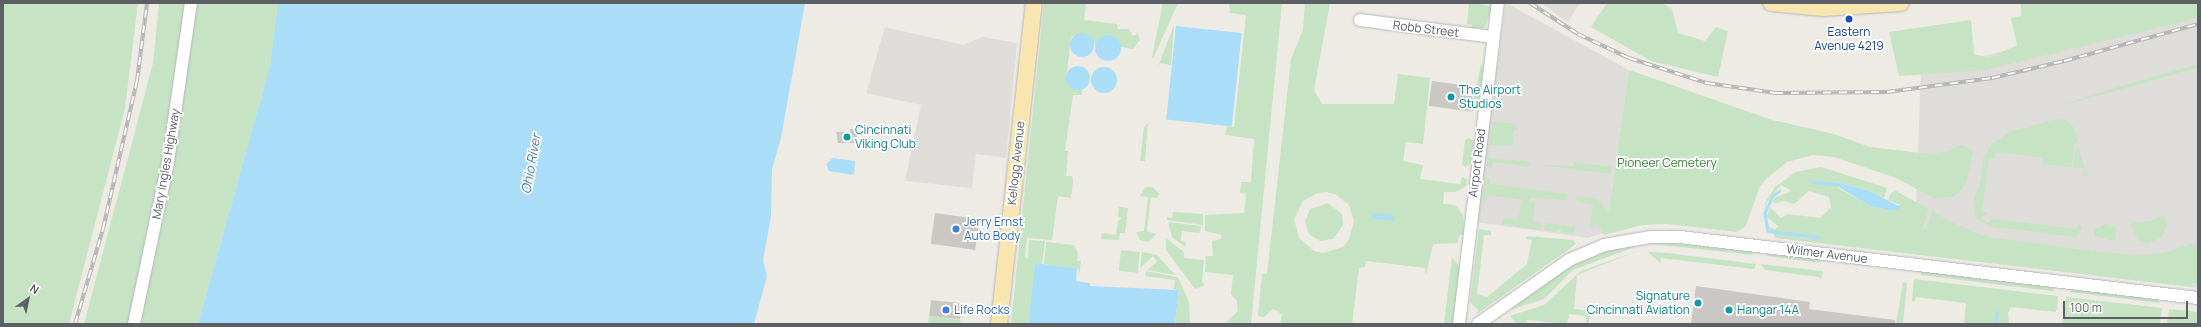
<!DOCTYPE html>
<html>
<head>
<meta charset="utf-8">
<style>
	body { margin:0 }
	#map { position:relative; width:2201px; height:327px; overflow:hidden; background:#eeebe5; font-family:Manrope,sans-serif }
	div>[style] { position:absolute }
	.industrial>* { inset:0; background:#dfddd9 }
	.green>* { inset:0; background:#c6e3c3; transform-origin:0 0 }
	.water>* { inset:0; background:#aadef8; transform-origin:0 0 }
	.round { border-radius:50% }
	.stream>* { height:2.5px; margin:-1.25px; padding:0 1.25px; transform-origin:1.25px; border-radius:1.25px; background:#aadef8 }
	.building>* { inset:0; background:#cbc7c4; transform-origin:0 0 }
	.roads { filter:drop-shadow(0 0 1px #b5b7ba) drop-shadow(0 0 1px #b5b7ba) }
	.minor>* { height:12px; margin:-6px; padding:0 6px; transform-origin:6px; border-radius:6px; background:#fff }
	.major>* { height:16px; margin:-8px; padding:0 8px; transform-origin:8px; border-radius:8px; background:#f8e5af }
	.rail>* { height:4px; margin-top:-2px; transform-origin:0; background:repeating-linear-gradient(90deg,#fff 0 8px,#b3b4b4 0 16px); box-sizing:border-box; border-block:1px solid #b3b4b4 }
	.dots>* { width:11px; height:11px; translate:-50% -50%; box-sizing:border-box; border:2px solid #fff; border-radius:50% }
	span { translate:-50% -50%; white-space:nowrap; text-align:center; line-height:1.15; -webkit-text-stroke:3.5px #fff; paint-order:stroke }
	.street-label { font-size:12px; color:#5c6064 }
	.transit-label { font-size:12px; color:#164399 }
	.culture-label { font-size:12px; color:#0d838f }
	.left { translate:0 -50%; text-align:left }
	.right { translate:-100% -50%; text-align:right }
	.park-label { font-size:12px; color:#41833d }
	.shop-label { font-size:12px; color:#366cbe }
	.water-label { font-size:13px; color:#467ba0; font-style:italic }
	.frame { position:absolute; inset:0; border:4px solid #5c6064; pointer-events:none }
	.north { position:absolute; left:8px; top:279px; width:40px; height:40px; -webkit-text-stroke:3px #fff; paint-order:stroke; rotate:33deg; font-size:11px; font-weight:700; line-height:16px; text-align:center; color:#5c6064 }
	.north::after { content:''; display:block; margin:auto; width:14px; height:18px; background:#5c6064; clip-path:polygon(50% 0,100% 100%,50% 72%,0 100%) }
	.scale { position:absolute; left:2063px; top:301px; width:125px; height:18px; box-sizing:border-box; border:2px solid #5c6064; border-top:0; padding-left:5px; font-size:12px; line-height:14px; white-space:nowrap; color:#5c6064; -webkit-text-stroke:3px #fff; paint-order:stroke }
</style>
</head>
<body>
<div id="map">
	<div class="industrial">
		<div style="clip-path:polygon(1506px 3px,1629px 70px,1606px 232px,1588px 238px,1476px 222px)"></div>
		<div style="clip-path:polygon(1541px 3px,1580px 3px,1568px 22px)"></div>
		<div style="clip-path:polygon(2198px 4px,2198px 288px,1914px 254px,1921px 71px)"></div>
		<div style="clip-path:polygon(885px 27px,963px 45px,983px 37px,1017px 43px,1006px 158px,976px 154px,972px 188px,905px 181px,921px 105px,866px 93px)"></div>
	</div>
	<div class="green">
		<div style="clip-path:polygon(3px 3px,138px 3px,125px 108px,69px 324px,3px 324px)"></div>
		<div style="clip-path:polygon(159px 3px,185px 3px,164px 156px,129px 324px,84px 324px,153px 63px)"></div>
		<div style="clip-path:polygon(197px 3px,278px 3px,270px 66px,198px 324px,140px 324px,163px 216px)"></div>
		<div style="clip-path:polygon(1044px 3px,1086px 3px,1084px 20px,1117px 24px,1118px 29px,1129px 29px,1133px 36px,1138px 34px,1140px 40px,1133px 49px,1121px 47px,1109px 35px,1100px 38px,1096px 46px,1094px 42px,1074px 35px,1071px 38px,1066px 79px,1069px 86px,1082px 89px,1082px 95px,1073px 95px,1065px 151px,1068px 151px,1066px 176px,1072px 176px,1073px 180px,1071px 198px,1058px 196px,1052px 240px,1027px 238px,1025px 257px,1028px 258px,1029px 240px,1045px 241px,1042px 264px,1035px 263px,1028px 324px,1011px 324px)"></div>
		<div style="clip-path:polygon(1163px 3px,1178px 3px,1153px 59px,1152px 57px)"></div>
		<div style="clip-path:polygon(1229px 3px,1282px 3px,1251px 324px,1224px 324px,1238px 311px,1237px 301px,1231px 294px,1233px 275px,1205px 272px,1206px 256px,1213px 256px,1212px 241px,1221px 239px,1222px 235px,1205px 231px,1205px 215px,1244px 213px,1246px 194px,1240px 193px,1241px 182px,1251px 182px,1254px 139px,1225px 135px,1227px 126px,1234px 127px,1246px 15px,1230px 13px)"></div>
		<div style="clip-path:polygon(evenodd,1305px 3px,1330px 3px,1314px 90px,1322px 104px,1394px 104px,1398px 74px,1430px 78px,1423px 144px,1406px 142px,1403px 161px,1423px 165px,1420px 179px,1460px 184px,1462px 177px,1467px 179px,1466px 186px,1456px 192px,1444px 192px,1443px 204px,1455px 205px,1463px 215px,1464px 235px,1459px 235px,1458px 243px,1433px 244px,1426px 275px,1425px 268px,1366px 261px,1365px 267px,1359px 268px,1352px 324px,1280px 324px,1282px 314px,1273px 309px,1264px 317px,1258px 316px,1262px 274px,1267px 274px,1291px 59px,1303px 30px,1305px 3px,1326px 192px,1335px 194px,1349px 205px,1354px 221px,1349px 239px,1343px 247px,1324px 253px,1314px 251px,1299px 238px,1294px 219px,1303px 201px,1318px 193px,1326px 192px)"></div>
		<div style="clip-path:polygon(1469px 3px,1492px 6px,1485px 28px,1472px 28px,1472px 25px,1467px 24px)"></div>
		<div style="clip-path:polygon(1607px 3px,1662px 3px,1672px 9px,1678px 33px,1705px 41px,1716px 27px,1728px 31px,1718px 77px,1651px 61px,1591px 27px)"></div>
		<div style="clip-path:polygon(2021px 3px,2198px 3px,2198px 18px,1986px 70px,1899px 76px,1889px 32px,1971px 20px,1974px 54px,1989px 58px,2017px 45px,2011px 18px,2021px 16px)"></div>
		<div style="clip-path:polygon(1174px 25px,1171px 65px,1160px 63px,1157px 69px)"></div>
		<div style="clip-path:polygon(2198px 64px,2198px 68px,2057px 107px,2127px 84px)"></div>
		<div style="clip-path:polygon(1481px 65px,1484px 66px,1478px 108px,1471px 112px)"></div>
		<div style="clip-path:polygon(1629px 70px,1772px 120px,1834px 134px,1870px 147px,1930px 154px,1948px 151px,1961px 145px,1967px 147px,1973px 151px,1967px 182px,1961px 191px,1953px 197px,1933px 198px,1896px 178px,1834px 157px,1813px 155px,1787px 162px,1766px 179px,1759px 188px,1746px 226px,1737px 232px,1667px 224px,1642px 225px,1604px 235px,1598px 225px,1590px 228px,1593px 204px,1576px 201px,1576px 196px,1598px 199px,1609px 212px)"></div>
		<div style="clip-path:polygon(2056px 119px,2066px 120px,2074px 128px,2078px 142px,2074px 144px,2072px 167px,2043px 164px,2043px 158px,1996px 152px,1995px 159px,1989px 158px,1982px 212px,1989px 213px,1980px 218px,1989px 223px,1991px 219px,2077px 229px,2078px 223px,2082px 227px,2081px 232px,2076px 237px,1994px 227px,1980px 221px,1975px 216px,1974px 200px,1981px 180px,1983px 159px,1991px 144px,2010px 132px)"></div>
		<div style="clip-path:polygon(1493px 121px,1516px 124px,1517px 130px,1514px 130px,1512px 146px,1489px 145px)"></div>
		<div style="clip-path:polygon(1148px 123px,1145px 161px,1140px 161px,1144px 127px)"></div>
		<div style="clip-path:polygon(1469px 138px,1474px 141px,1472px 162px,1466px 167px,1462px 165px,1465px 140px)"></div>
		<div style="clip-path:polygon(2077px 144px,2087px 175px,2083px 176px,2084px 168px,2073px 168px)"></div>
		<div style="clip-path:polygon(1488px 158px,1531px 162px,1531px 167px,1493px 162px,1492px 168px,1486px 167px)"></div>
		<div style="clip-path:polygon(1575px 162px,1611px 167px,1610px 174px,1542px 165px,1573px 166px)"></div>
		<div style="clip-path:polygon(1821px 167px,1887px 188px,1884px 198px,1867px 190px,1839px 183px,1838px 188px,1870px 206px,1894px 211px,1900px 205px,1888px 200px,1891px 193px,1896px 191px,1929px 209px,1922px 230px,1925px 230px,1932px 211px,1950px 221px,1949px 225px,1951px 222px,1987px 237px,2092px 251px,2092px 254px,2094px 251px,2134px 255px,2163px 253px,2198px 242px,2198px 284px,2192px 283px,2193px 287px,1776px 238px,1765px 224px,1775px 230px,1778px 226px,1767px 217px,1770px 207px,1781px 218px,1788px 214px,1820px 218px,1831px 207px,1829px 197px,1809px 191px,1794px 204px,1784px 201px,1775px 203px,1772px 201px,1776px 197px,1788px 193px,1790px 190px,1781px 185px,1767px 202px,1762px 223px,1766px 201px,1775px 187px,1796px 172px)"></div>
		<div style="clip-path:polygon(1485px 177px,1490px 178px,1490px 184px,1567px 194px,1566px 200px,1530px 198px,1529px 202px,1535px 203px,1533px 222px,1541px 223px,1540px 230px,1502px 224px,1503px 218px,1518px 220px,1521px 200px,1488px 195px,1487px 201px,1483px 201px)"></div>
		<div style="clip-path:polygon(1145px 187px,1153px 187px,1159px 194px,1157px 198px,1151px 197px,1147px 231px,1156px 234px,1149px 242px,1140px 240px,1136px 232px,1144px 231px,1148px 197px,1140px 196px)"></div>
		<div style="clip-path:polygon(1328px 203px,1342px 214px,1343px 225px,1333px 239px,1320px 241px,1309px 234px,1305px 221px,1310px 209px)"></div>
		<div style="clip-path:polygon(1119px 207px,1128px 208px,1125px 233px,1120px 233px,1119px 240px,1101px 239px,1102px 233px,1116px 235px,1118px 221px,1122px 218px,1118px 217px)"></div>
		<div style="clip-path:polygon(1173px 212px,1203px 214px,1203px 225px,1167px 220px,1167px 217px,1172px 218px)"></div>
		<div style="clip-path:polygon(2165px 215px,2167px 226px,2162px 237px,2147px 244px,2138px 241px,2130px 223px,2150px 221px)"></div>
		<div style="clip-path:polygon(1168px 222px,1201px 226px,1201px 228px,1199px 233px,1182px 231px,1181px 241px,1186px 242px,1185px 247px,1172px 237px)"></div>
		<div style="clip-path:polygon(1545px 223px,1575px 227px,1574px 234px,1564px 233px,1561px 228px,1555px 232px,1544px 230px)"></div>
		<div style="clip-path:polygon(2106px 224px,2116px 228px,2115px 241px,2095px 236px,2094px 227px,2099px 228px)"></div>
		<div style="clip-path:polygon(1479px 229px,1491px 231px,1491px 235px,1484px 235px,1477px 294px,1487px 297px,1527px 264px,1532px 240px,1526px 239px,1527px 236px,1573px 240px,1576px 244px,1477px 314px,1478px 310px,1470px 302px)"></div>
		<div style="clip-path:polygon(1166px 238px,1184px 252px,1184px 258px,1204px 260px,1202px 282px,1205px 285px,1195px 289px,1166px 250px)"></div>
		<div style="clip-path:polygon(1046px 242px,1074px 245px,1078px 253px,1077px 261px,1081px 261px,1079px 274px,1078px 268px,1044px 264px)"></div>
		<div style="clip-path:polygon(1655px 242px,1751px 251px,1753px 255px,1653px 244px)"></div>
		<div style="clip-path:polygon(1635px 244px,1637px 246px,1573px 270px,1544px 299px,1510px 310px,1512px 306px,1575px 263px,1599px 253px)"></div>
		<div style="left:1121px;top:250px;width:19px;height:21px;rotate:6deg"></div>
		<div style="clip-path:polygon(1640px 250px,1577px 275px,1574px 309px,1590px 311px,1589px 324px,1586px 324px,1586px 316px,1569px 314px,1567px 324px,1527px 320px,1526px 324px,1517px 324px,1510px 316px,1544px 305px,1581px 271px)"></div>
		<div style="clip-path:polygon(1142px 252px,1157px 255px,1175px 275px,1147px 270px,1157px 262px,1153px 256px,1140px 268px)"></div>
		<div style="clip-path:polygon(1648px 252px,1667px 253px,1756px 264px,1754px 269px,1661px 258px,1660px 263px)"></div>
		<div style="clip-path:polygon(1769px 253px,1818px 259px,1821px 263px,1766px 256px)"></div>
		<div style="clip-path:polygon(1452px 257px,1460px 267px,1453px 324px,1444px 324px)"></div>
		<div style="clip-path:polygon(1761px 264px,1822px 271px,1823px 271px,1821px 280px,1819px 277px,1765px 270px)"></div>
		<div style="clip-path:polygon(1146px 271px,1177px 277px,1180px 281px,1189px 302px,1190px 324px,1175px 324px,1179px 290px,1174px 289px,1175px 280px,1145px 276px)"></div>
		<div style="left:1921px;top:271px;width:134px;height:4px;rotate:7deg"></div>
		<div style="clip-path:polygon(1914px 279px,2058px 296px,2057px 310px,2055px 312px,2011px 307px,2008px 313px,2009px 324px,1964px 324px,1966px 303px,1916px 297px,1915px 302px,1912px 301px)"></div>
		<div style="clip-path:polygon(1903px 282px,1907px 283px,1903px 324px,1896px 324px)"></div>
		<div style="clip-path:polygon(2072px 289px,2157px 299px,2159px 303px,2069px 292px)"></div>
		<div style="clip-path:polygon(2066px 297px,2162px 308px,2160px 324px,2062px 324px)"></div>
		<div style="clip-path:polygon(2169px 309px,2198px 312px,2198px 324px,2167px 324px)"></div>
		<div style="clip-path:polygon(929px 316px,960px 320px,961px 324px,928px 324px)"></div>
	</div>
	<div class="water">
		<div style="clip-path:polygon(278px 3px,805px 3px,781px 138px,772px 169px,771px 217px,763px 260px,767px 276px,754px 324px,198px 324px,270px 66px)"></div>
		<div style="left:1176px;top:26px;width:66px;height:94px;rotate:6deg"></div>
		<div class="round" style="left:1070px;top:33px;width:24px;height:24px"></div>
		<div class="round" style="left:1095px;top:35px;width:26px;height:26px"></div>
		<div class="round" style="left:1066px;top:66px;width:24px;height:24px"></div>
		<div class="round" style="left:1091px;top:67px;width:26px;height:26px"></div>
		<div style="clip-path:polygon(833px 158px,855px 161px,854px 175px,829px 171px,826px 164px)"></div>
		<div style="clip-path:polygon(1839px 183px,1867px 190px,1901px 207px,1894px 211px,1870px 206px,1837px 186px)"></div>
		<div style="clip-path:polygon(1373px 213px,1392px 215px,1396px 221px,1371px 218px)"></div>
		<div style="clip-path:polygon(1035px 263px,1077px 268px,1076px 281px,1090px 283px,1090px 286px,1179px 290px,1175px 324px,1028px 324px)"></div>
	</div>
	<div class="stream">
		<div style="left:1813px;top:182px;width:24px;rotate:5deg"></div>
		<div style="left:1780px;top:191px;width:9px;rotate:144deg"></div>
		<div style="left:1773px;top:196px;width:19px;rotate:115deg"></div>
		<div style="left:1765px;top:213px;width:18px;rotate:81deg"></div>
		<div style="left:1768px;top:231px;width:51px;rotate:6.7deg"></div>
		<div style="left:1995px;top:323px;width:11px;rotate:-80deg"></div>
	</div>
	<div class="building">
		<div style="left:1432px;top:81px;width:42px;height:25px;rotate:8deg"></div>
		<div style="clip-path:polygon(850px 129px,858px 130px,856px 143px,838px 143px,836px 132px,850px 132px)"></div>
		<div style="left:935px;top:213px;width:45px;height:31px;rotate:8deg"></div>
		<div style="clip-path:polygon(1696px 286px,1810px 302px,1809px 309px,1895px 320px,1895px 324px,1691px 324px)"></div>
		<div style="left:931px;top:300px;width:31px;height:16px;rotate:6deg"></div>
	</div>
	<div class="roads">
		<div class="minor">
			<div style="left:1360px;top:20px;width:133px;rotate:7.3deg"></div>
			<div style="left:134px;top:324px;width:166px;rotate:-78.1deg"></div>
			<div style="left:168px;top:162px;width:161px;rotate:-81.8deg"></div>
			<div style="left:1459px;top:324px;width:323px;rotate:-83.1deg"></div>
			<div style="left:1478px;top:324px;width:111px;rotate:-35.1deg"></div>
			<div style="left:1569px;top:260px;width:38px;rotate:-23deg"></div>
			<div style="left:1604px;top:245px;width:48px;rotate:-9.7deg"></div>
			<div style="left:1651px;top:237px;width:29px"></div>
			<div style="left:1680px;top:237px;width:522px;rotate:6.72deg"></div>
		</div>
		<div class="major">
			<div style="left:1771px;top:3px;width:52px;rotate:5.5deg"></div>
			<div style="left:1823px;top:8px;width:78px;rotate:-3.7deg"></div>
			<div style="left:999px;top:324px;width:323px;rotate:-83.8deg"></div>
		</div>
	</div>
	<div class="rail">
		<div style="left:1530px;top:3px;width:57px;rotate:32.9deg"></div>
		<div style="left:1578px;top:34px;width:56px;rotate:25.2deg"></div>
		<div style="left:1629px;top:58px;width:82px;rotate:17.8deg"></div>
		<div style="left:1707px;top:83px;width:69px;rotate:8.4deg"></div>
		<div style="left:1775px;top:93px;width:112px;rotate:-0.5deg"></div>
		<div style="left:1887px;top:92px;width:106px;rotate:-7.6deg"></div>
		<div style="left:1992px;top:78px;width:74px;rotate:-13.3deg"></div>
		<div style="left:2064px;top:61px;width:139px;rotate:-15.4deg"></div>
		<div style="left:75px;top:324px;width:99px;rotate:-73.6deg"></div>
		<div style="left:103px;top:229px;width:152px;rotate:-77.1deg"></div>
		<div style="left:137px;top:81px;width:79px;rotate:-82.7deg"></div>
	</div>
	<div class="dots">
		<div style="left:1849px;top:19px;background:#1a4fb4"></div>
		<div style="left:1451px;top:97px;background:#0f9aa8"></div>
		<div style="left:847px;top:137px;background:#0f9aa8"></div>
		<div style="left:956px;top:229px;background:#3f7fe0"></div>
		<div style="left:1698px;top:303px;background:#0f9aa8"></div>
		<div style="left:946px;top:310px;background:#3f7fe0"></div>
		<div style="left:1729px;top:310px;background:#0f9aa8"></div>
	</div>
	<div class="street-label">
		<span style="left:1426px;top:29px;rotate:7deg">Robb Street</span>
		<span style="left:1016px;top:163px;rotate:-84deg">Kellogg Avenue</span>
		<span style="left:1477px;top:163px;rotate:-83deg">Airport Road</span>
		<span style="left:166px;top:164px;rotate:-80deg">Mary Ingles Highway</span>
		<span style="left:1827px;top:254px;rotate:7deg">Wilmer Avenue</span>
	</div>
	<div class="transit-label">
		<span style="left:1849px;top:39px">Eastern<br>Avenue 4219</span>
	</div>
	<div class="culture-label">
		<span class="left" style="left:1459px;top:97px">The Airport<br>Studios</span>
		<span class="left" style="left:855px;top:137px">Cincinnati<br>Viking Club</span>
		<span class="right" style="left:1690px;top:303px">Signature<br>Cincinnati Aviation</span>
		<span class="left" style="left:1737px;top:310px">Hangar 14A</span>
	</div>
	<div class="park-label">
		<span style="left:1667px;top:163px">Pioneer Cemetery</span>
	</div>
	<div class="shop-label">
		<span class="left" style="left:964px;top:229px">Jerry Ernst<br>Auto Body</span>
		<span class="left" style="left:954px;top:310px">Life Rocks</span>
	</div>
	<div class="water-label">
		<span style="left:531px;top:164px;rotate:-80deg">Ohio River</span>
	</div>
	<div class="frame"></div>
	<div class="north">N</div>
	<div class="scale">100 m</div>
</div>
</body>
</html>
